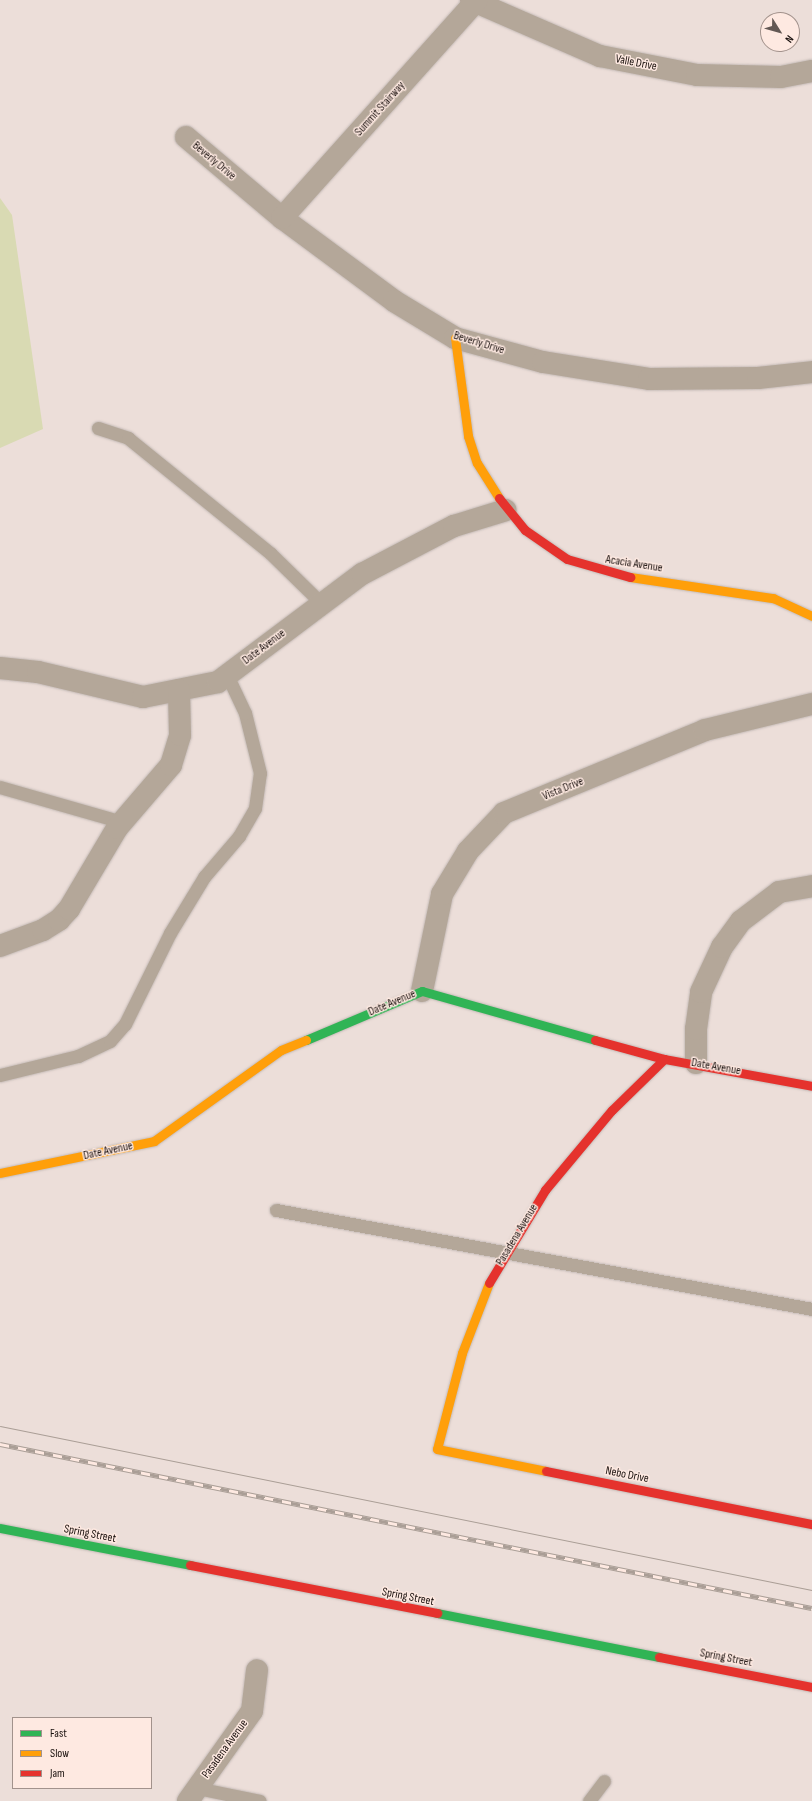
<!DOCTYPE html>
<html>
<head>
<meta charset="utf-8">
<style>
	body { margin:0 }
	#map { position:relative; width:812px; height:1801px; overflow:hidden; background:#ecded9; font-family:"Sofia Sans Condensed",sans-serif }
	div>[style] { position:absolute }
	.green>* { inset:0; background:#d9dab3 }
	.roads { filter:drop-shadow(0 0 1px #c4bab6) drop-shadow(0 0 1px #c4bab6) }
	.lane>* { height:13px; margin:-6.5px; padding:0 6.5px; transform-origin:6.5px; border-radius:6.5px; background:#b4a799 }
	.street>* { height:22px; margin:-11px; padding:0 11px; transform-origin:11px; border-radius:11px; background:#b4a799 }
	.fast>* { height:9px; margin:-4.5px; padding:0 4.5px; transform-origin:4.5px; border-radius:4.5px; background:#30b455 }
	.slow>* { height:9px; margin:-4.5px; padding:0 4.5px; transform-origin:4.5px; border-radius:4.5px; background:#ff9f0a }
	.jam>* { height:9px; margin:-4.5px; padding:0 4.5px; transform-origin:4.5px; border-radius:4.5px; background:#e5322d }
	.tram>* { height:1px; margin:-0.5px; padding:0 0.5px; transform-origin:0.5px; border-radius:0.5px; background:#aa9e96 }
	.rail>* { height:4.5px; margin-top:-2.25px; transform-origin:0; background:repeating-linear-gradient(90deg,#fee9e1 0 9px,#aa9e96 0 18px); box-sizing:border-box; border-block:1px solid #aa9e96 }
	span { translate:-50% -50%; white-space:nowrap; text-align:center; line-height:1.15; -webkit-text-stroke:3px #fee9e1; paint-order:stroke }
	.street-label { font-size:12px; color:#19100d }
	.legend { position:absolute; left:12px; top:1717px; width:140px; height:72px; box-sizing:border-box; background:#fee9e1; border:1px solid #a2928c; margin:0; padding:5px 7px; list-style:none; font-size:12px; color:#19100d }
	.legend li { display:flex; align-items:center; gap:8px; height:20px }
	.legend b { width:20px; border:1px solid #a2928c }
	.north { position:absolute; left:760px; top:12px; width:40px; height:40px; box-sizing:border-box; background:#fee9e1; border:1px solid #a2928c; border-radius:50%; rotate:127deg; font-size:11px; font-weight:700; line-height:16px; text-align:center; color:#19100d }
	.north::after { content:''; display:block; margin:auto; width:14px; height:18px; background:#635854; clip-path:polygon(50% 0,100% 100%,50% 72%,0 100%) }
</style>
</head>
<body>
<div id="map">
	<div class="green">
		<div style="clip-path:polygon(0 198px,12px 215px,43px 429px,0 448px)"></div>
	</div>
	<div class="roads">
		<div class="lane">
			<div style="left:98px;top:428px;width:32px;rotate:18deg"></div>
			<div style="left:128px;top:438px;width:184px;rotate:39deg"></div>
			<div style="left:271px;top:554px;width:71px;rotate:44.4deg"></div>
			<div style="left:0;top:787px;width:127px;rotate:16deg"></div>
			<div style="left:0;top:1075px;width:80px;rotate:-13.7deg"></div>
			<div style="left:78px;top:1056px;width:35px;rotate:-25deg"></div>
			<div style="left:110px;top:1041px;width:23px;rotate:-49deg"></div>
			<div style="left:125px;top:1024px;width:102px;rotate:-63.7deg"></div>
			<div style="left:170px;top:933px;width:66px;rotate:-58.7deg"></div>
			<div style="left:204px;top:877px;width:54px;rotate:-49.5deg"></div>
			<div style="left:239px;top:836px;width:32px;rotate:-60deg"></div>
			<div style="left:255px;top:808px;width:35px;rotate:-82deg"></div>
			<div style="left:260px;top:773px;width:62px;rotate:-104deg"></div>
			<div style="left:245px;top:713px;width:42px;rotate:-115.3deg"></div>
			<div style="left:276px;top:1210px;width:545px;rotate:10.46deg"></div>
			<div style="left:197px;top:1788px;width:64px;rotate:11.7deg"></div>
			<div style="left:589px;top:1801px;width:25px;rotate:-53deg"></div>
		</div>
		<div class="street">
			<div style="left:471px;top:0;width:141px;rotate:23.5deg"></div>
			<div style="left:600px;top:56px;width:99px;rotate:11.1deg"></div>
			<div style="left:697px;top:75px;width:84px;rotate:1.4deg"></div>
			<div style="left:781px;top:77px;width:32px;rotate:-11deg"></div>
			<div style="left:186px;top:137px;width:126px;rotate:40.2deg"></div>
			<div style="left:282px;top:218px;width:139px;rotate:36.5deg"></div>
			<div style="left:394px;top:301px;width:71px;rotate:31.2deg"></div>
			<div style="left:455px;top:338px;width:91px;rotate:15.3deg"></div>
			<div style="left:543px;top:362px;width:107px;rotate:9.1deg"></div>
			<div style="left:649px;top:379px;width:109px;rotate:-0.5deg"></div>
			<div style="left:758px;top:378px;width:54px;rotate:-6.3deg"></div>
			<div style="left:282px;top:218px;width:292px;rotate:-48.2deg"></div>
			<div style="left:0;top:668px;width:38px;rotate:6deg"></div>
			<div style="left:38px;top:672px;width:108px;rotate:13.4deg"></div>
			<div style="left:143px;top:697px;width:76px;rotate:-11.3deg"></div>
			<div style="left:218px;top:682px;width:180px;rotate:-36.9deg"></div>
			<div style="left:362px;top:574px;width:104px;rotate:-27.6deg"></div>
			<div style="left:454px;top:526px;width:54px;rotate:-17.1deg"></div>
			<div style="left:0;top:946px;width:46px;rotate:-20.4deg"></div>
			<div style="left:43px;top:930px;width:19px;rotate:-32deg"></div>
			<div style="left:59px;top:920px;width:15px;rotate:-48deg"></div>
			<div style="left:69px;top:909px;width:94px;rotate:-59.3deg"></div>
			<div style="left:117px;top:828px;width:83px;rotate:-49.4deg"></div>
			<div style="left:171px;top:765px;width:31px;rotate:-73deg"></div>
			<div style="left:180px;top:735px;width:45px;rotate:-91.3deg"></div>
			<div style="left:422px;top:991px;width:99px;rotate:-78.3deg"></div>
			<div style="left:442px;top:894px;width:50px;rotate:-58.8deg"></div>
			<div style="left:468px;top:851px;width:52px;rotate:-46.5deg"></div>
			<div style="left:504px;top:813px;width:217px;rotate:-22.4deg"></div>
			<div style="left:705px;top:730px;width:110px;rotate:-13.7deg"></div>
			<div style="left:696px;top:1063px;width:34px;rotate:-90deg"></div>
			<div style="left:696px;top:1029px;width:37px;rotate:-82deg"></div>
			<div style="left:701px;top:992px;width:50px;rotate:-65deg"></div>
			<div style="left:722px;top:947px;width:32px;rotate:-54deg"></div>
			<div style="left:741px;top:921px;width:48px;rotate:-37.3deg"></div>
			<div style="left:779px;top:892px;width:34px;rotate:-10deg"></div>
			<div style="left:188px;top:1801px;width:110px;rotate:-54.6deg"></div>
			<div style="left:252px;top:1711px;width:41px;rotate:-83deg"></div>
		</div>
		<div class="fast">
			<div style="left:306px;top:1040px;width:126px;rotate:-22.9deg"></div>
			<div style="left:422px;top:991px;width:180px;rotate:15.8deg"></div>
			<div style="left:0;top:1528px;width:194px;rotate:11deg"></div>
			<div style="left:437px;top:1613px;width:226px;rotate:11.2deg"></div>
		</div>
		<div class="slow">
			<div style="left:455px;top:338px;width:99px;rotate:82.4deg"></div>
			<div style="left:468px;top:436px;width:28px;rotate:72deg"></div>
			<div style="left:477px;top:463px;width:41px;rotate:57.8deg"></div>
			<div style="left:630px;top:577px;width:145px;rotate:8.4deg"></div>
			<div style="left:773px;top:598px;width:43px;rotate:24.8deg"></div>
			<div style="left:0;top:1173px;width:157px;rotate:-11.7deg"></div>
			<div style="left:154px;top:1141px;width:156px;rotate:-35.6deg"></div>
			<div style="left:281px;top:1050px;width:27px;rotate:-22deg"></div>
			<div style="left:489px;top:1283px;width:75px;rotate:111.1deg"></div>
			<div style="left:462px;top:1353px;width:99px;rotate:104.6deg"></div>
			<div style="left:437px;top:1449px;width:111px;rotate:11.4deg"></div>
		</div>
		<div class="jam">
			<div style="left:499px;top:498px;width:41px;rotate:50.9deg"></div>
			<div style="left:525px;top:530px;width:51px;rotate:34.6deg"></div>
			<div style="left:567px;top:559px;width:66px;rotate:15.9deg"></div>
			<div style="left:595px;top:1040px;width:72px;rotate:15.4deg"></div>
			<div style="left:664px;top:1059px;width:150px;rotate:10.3deg"></div>
			<div style="left:489px;top:1283px;width:109px;rotate:-58.9deg"></div>
			<div style="left:545px;top:1190px;width:104px;rotate:-50.1deg"></div>
			<div style="left:612px;top:1110px;width:73px;rotate:-44.4deg"></div>
			<div style="left:546px;top:1471px;width:271px;rotate:11.3deg"></div>
			<div style="left:190px;top:1565px;width:252px;rotate:11deg"></div>
			<div style="left:659px;top:1657px;width:156px;rotate:11.1deg"></div>
		</div>
	</div>
	<div class="tram">
		<div style="left:0;top:1426px;width:828px;rotate:11.42deg"></div>
	</div>
	<div class="rail">
		<div style="left:0;top:1444px;width:828px;rotate:11.42deg"></div>
	</div>
	<div class="street-label">
		<span style="left:636px;top:63px;rotate:11deg">Valle Drive</span>
		<span style="left:380px;top:109px;rotate:-48deg">Summit Stairway</span>
		<span style="left:214px;top:161px;rotate:40deg">Beverly Drive</span>
		<span style="left:479px;top:343px;rotate:17deg">Beverly Drive</span>
		<span style="left:634px;top:564px;rotate:9deg">Acacia Avenue</span>
		<span style="left:264px;top:647px;rotate:-37deg">Date Avenue</span>
		<span style="left:563px;top:789px;rotate:-22deg">Vista Drive</span>
		<span style="left:392px;top:1003px;rotate:-23deg">Date Avenue</span>
		<span style="left:716px;top:1067px;rotate:10deg">Date Avenue</span>
		<span style="left:108px;top:1151px;rotate:-12deg">Date Avenue</span>
		<span style="left:517px;top:1235px;rotate:-59deg">Pasadena Avenue</span>
		<span style="left:627px;top:1475px;rotate:11deg">Nebo Drive</span>
		<span style="left:90px;top:1534px;rotate:11deg">Spring Street</span>
		<span style="left:408px;top:1597px;rotate:11deg">Spring Street</span>
		<span style="left:726px;top:1658px;rotate:11deg">Spring Street</span>
		<span style="left:225px;top:1749px;rotate:-54deg">Pasadena Avenue</span>
	</div>
	<ul class="legend">
	<li><b style="height:5px;background:#30b455"></b>Fast</li>
	<li><b style="height:5px;background:#ff9f0a"></b>Slow</li>
	<li><b style="height:5px;background:#e5322d"></b>Jam</li>
	</ul>
	<div class="north">N</div>
</div>
</body>
</html>
